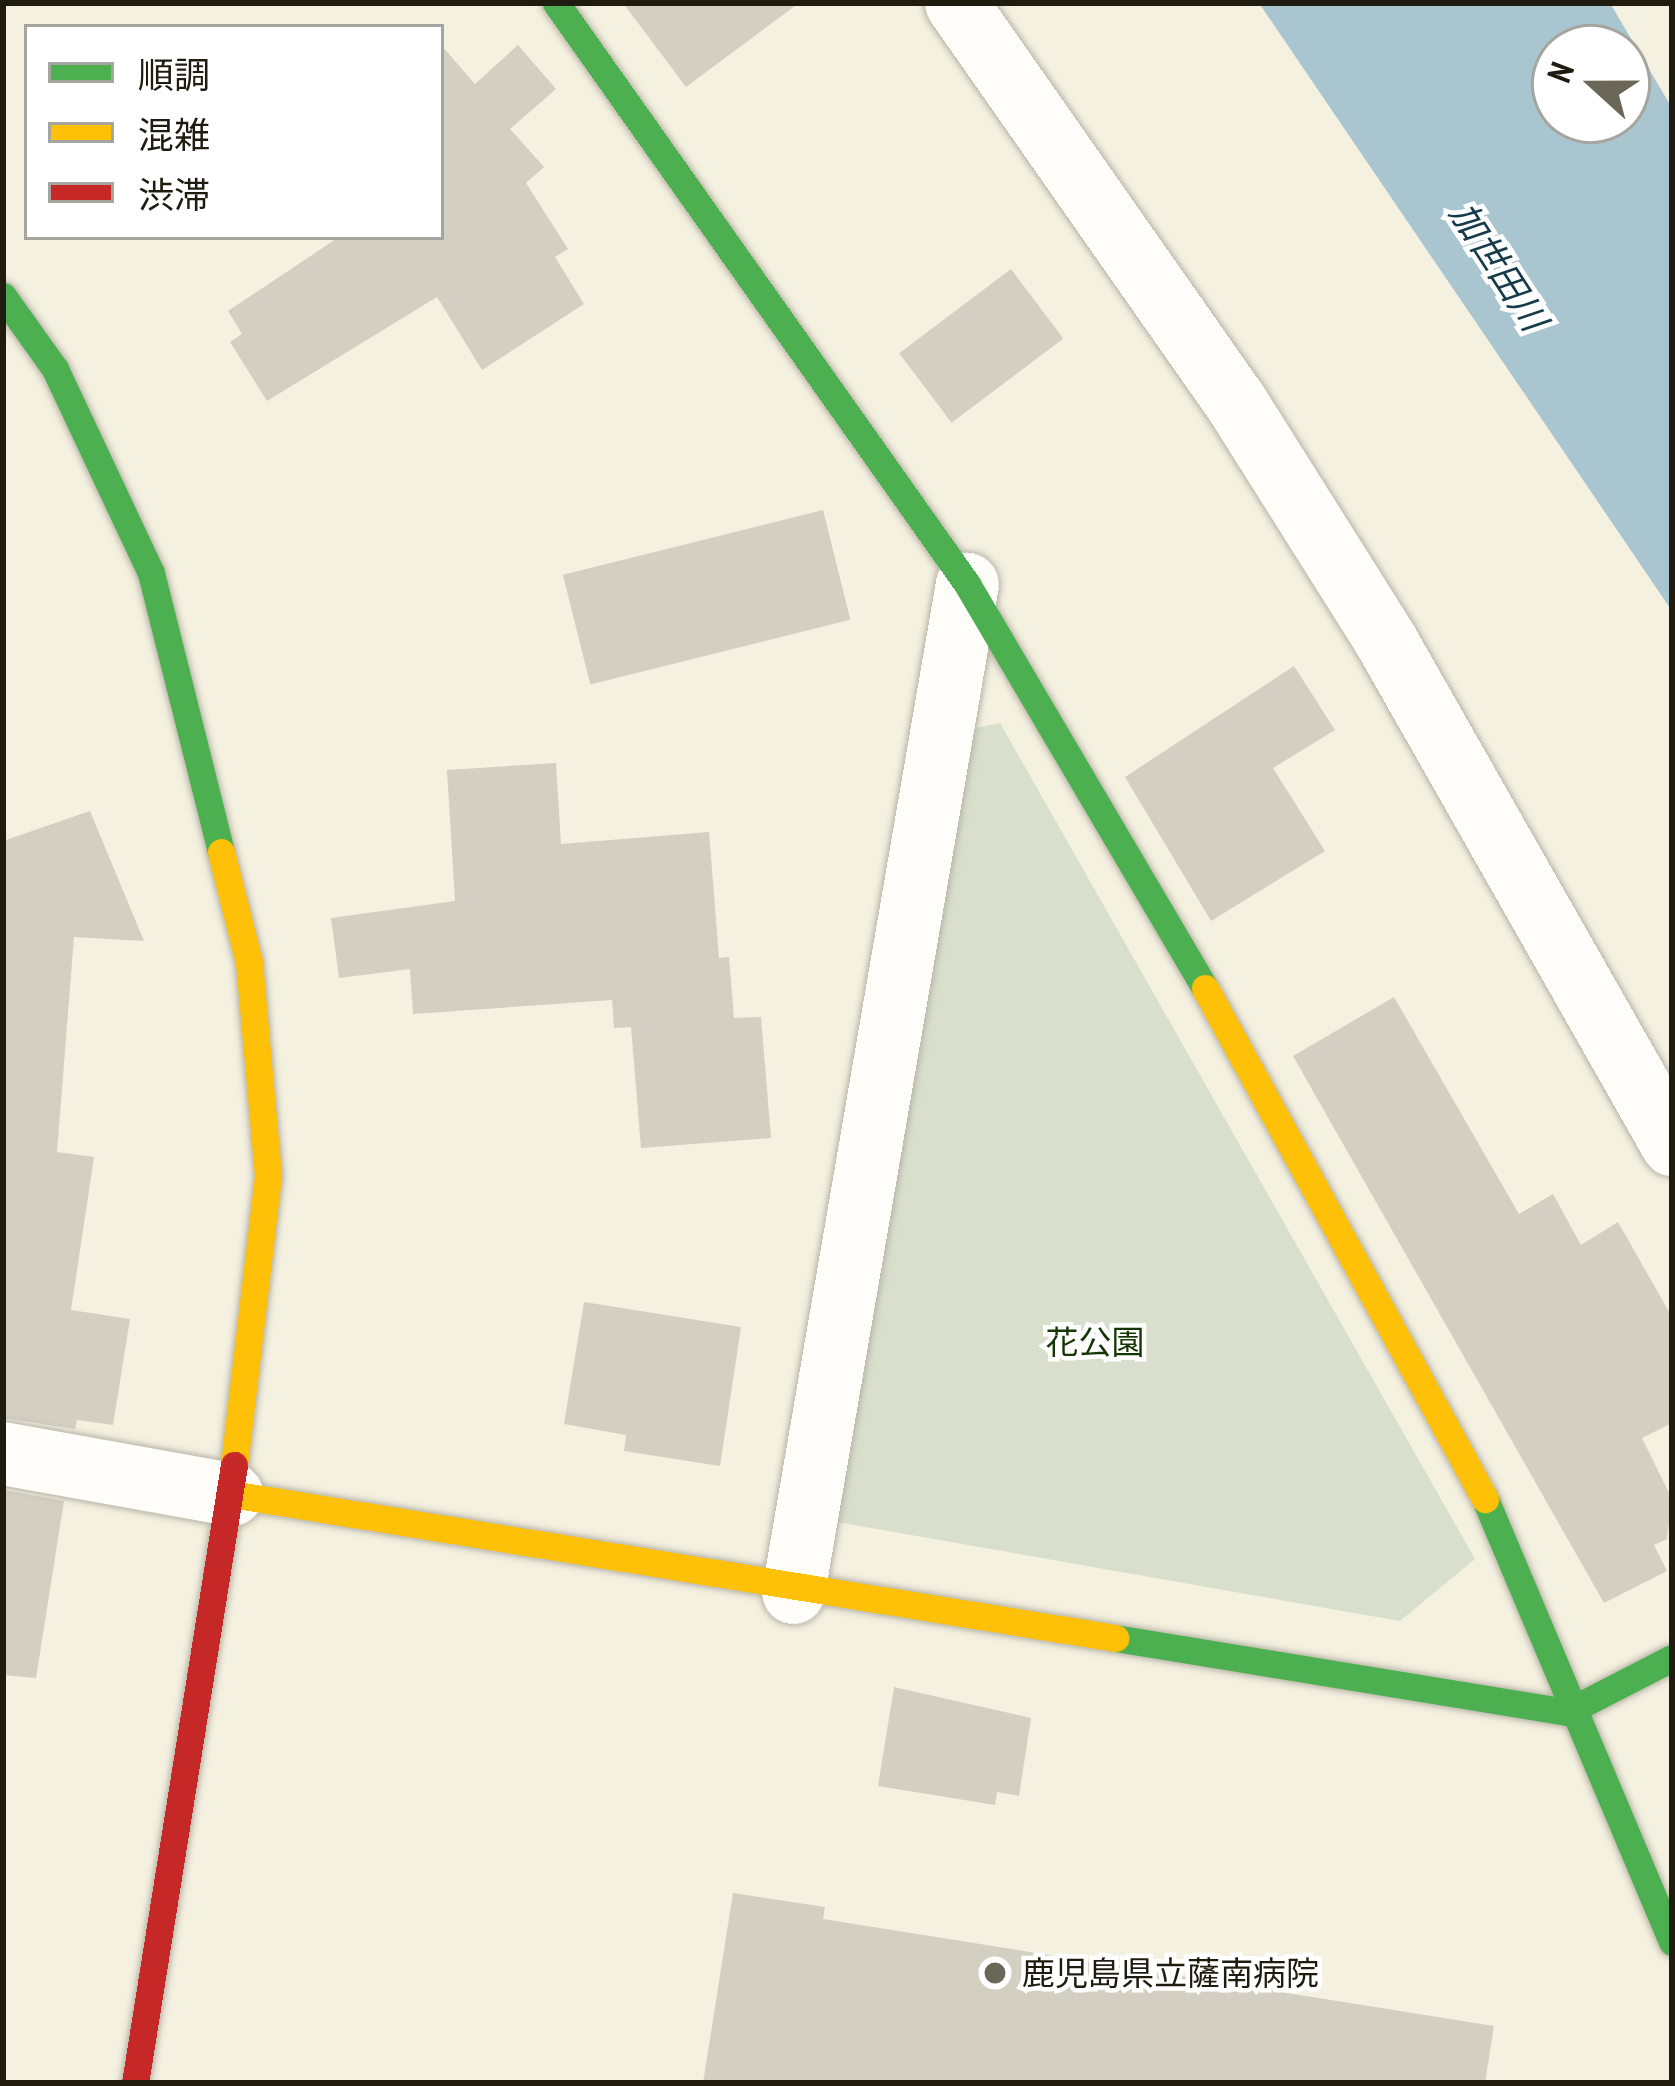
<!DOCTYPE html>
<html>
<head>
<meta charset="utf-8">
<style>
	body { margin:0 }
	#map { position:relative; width:1675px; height:2086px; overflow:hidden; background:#f5f1e1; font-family:"PT Sans Narrow","Noto Sans JP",sans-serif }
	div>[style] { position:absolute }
	.green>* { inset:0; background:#d8dfcc }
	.water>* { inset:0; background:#a9c6d0 }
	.building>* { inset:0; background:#d3cfc2; transform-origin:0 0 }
	.roads { filter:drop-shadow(0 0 3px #b8b5a8) drop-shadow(0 0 3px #b8b5a8) }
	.street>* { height:63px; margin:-31.5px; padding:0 31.5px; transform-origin:31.5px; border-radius:31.5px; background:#fefdfa }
	.fast>* { height:27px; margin:-13.5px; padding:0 13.5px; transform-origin:13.5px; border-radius:13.5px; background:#4caf50 }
	.slow>* { height:27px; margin:-13.5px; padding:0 13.5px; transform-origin:13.5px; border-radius:13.5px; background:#ffc107 }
	.jam>* { height:27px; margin:-13.5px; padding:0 13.5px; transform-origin:13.5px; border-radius:13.5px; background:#c62828 }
	.dots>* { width:33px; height:33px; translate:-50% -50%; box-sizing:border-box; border:6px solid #fff; border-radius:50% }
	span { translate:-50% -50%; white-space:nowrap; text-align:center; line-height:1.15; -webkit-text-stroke:9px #fff; paint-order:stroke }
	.park-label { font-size:33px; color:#153706 }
	.poi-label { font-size:33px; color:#1f1b0e }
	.left { translate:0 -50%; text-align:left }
	.water-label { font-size:36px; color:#153b4b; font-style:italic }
	.frame { position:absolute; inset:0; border:6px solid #1f1b0e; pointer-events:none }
	.legend { position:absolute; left:24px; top:24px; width:420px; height:216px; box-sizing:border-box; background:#fff; border:3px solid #a5a49f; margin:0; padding:15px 21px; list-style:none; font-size:36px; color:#1f1b0e }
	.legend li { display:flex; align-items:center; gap:24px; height:60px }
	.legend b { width:60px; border:3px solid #a5a49f }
	.north { position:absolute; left:1531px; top:24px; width:120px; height:120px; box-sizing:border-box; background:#fff; border:3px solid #a5a49f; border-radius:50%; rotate:291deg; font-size:33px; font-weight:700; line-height:48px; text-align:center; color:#1f1b0e }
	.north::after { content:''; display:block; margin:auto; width:42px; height:54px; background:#6a6658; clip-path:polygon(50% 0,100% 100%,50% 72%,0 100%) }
</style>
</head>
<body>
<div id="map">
	<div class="green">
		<div style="clip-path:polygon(1000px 723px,1475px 1559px,1400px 1621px,837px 1522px,971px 729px)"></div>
	</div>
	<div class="water">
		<div style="clip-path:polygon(evenodd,1259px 3px,1610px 3px,1672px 108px,1672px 611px,1259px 3px,1555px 48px,1627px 48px,1627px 120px,1555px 120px,1555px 48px)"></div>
	</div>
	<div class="building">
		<div style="clip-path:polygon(623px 3px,799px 3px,686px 87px)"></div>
		<div style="clip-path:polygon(441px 45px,475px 84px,518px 45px,556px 89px,510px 129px,544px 167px,526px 183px,568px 249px,555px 257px,584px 304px,482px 370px,437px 297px,267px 401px,230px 342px,242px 334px,228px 311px,339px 237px,441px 237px)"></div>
		<div style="left:1011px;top:269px;width:87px;height:140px;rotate:53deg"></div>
		<div style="left:823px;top:510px;width:113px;height:268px;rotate:76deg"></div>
		<div style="clip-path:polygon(1294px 666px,1335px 730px,1273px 768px,1325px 851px,1211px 921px,1125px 777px)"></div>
		<div style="clip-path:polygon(556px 763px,561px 844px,709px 832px,719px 958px,729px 957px,734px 1018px,761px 1017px,771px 1138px,641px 1148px,631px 1027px,614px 1028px,612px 1000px,413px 1014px,410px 969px,339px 978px,331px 918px,455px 901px,447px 770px)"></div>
		<div style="clip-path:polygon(90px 811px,144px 941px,74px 937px,57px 1152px,94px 1157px,71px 1310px,130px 1319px,113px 1425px,77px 1420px,75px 1429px,3px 1418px,3px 841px)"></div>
		<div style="clip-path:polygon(1394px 997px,1519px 1214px,1553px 1194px,1581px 1245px,1618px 1222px,1672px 1317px,1672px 1423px,1642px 1438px,1672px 1499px,1667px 1539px,1654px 1545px,1667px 1571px,1604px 1603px,1293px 1056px)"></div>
		<div style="clip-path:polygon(584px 1302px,741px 1327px,720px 1466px,624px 1451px,626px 1435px,564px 1424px)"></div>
		<div style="clip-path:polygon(3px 1490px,64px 1501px,36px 1678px,3px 1675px)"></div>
		<div style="clip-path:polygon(894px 1687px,1031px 1718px,1019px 1796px,997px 1792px,995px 1805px,878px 1786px)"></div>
		<div style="clip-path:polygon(733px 1893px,825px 1907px,823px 1919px,1494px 2026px,1485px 2083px,703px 2083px)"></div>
	</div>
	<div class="roads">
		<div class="street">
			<div style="left:956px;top:3px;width:486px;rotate:55deg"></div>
			<div style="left:1235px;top:401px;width:284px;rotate:57.8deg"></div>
			<div style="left:1386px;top:641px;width:579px;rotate:60.38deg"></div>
			<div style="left:3px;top:1453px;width:232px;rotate:10.2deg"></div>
			<div style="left:793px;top:1592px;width:1023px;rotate:-80.21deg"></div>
		</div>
		<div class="fast">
			<div style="left:556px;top:3px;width:712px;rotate:54.72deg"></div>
			<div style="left:967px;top:584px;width:469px;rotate:59.5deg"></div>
			<div style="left:3px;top:296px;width:90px;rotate:54.5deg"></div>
			<div style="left:55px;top:369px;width:225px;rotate:64.8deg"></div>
			<div style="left:151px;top:573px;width:288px;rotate:75.9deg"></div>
			<div style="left:1485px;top:1499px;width:481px;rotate:67.1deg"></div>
			<div style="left:1115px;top:1638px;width:458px;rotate:9.3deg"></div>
			<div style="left:1567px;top:1712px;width:118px;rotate:-27.2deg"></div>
		</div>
		<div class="slow">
			<div style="left:221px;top:852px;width:114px;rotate:75.7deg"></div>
			<div style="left:249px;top:962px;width:215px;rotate:84.9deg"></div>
			<div style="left:268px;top:1176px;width:291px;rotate:96.7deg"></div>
			<div style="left:1205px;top:988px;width:583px;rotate:61.28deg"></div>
			<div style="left:231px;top:1494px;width:896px;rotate:9.25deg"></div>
		</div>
		<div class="jam">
			<div style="left:135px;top:2083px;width:626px;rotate:-80.9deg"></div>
		</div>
	</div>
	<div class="dots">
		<div style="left:995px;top:1973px;background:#6a6658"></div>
	</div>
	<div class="park-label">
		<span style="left:1095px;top:1342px">花公園</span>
	</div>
	<div class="poi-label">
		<span class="left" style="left:1022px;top:1973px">鹿児島県立薩南病院</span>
	</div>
	<div class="water-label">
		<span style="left:1499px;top:266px;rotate:57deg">加世田川</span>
	</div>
	<div class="frame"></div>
	<ul class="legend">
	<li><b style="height:15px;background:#4caf50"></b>順調</li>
	<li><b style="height:15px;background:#ffc107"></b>混雑</li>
	<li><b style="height:15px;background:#c62828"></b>渋滞</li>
	</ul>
	<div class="north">N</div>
</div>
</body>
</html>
